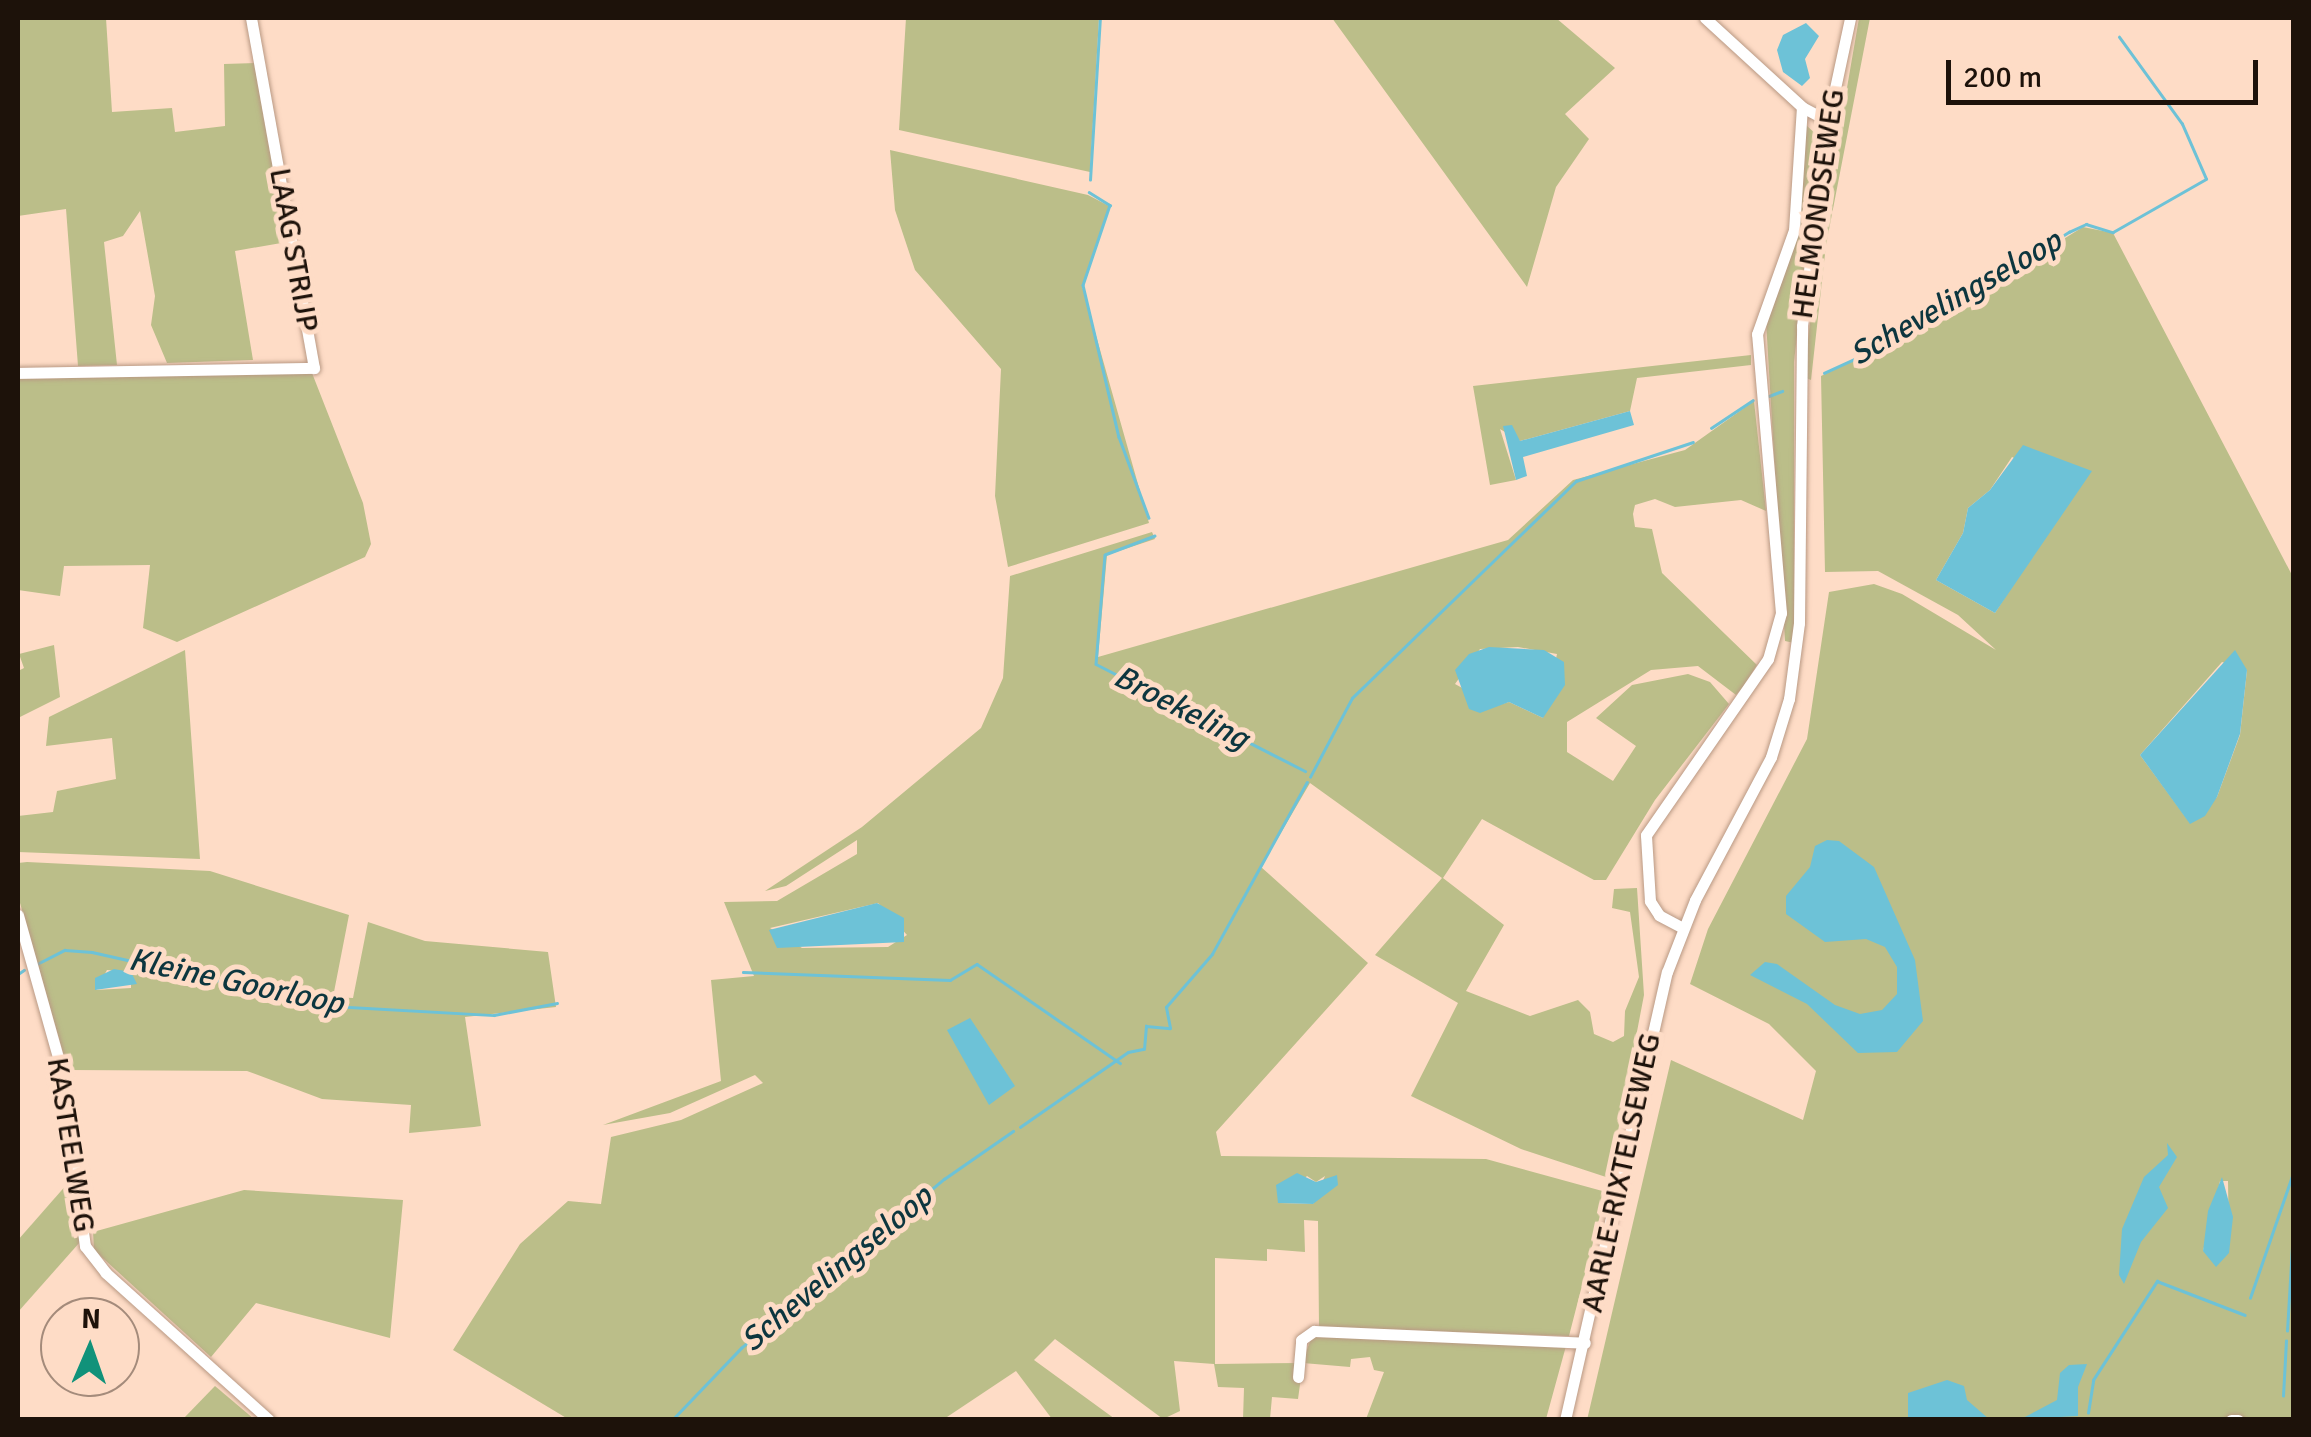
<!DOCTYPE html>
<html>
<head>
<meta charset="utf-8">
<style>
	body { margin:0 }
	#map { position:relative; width:2311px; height:1437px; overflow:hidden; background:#fedcc6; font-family:Signika,sans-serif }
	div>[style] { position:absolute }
	.green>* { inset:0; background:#bbbe89 }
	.water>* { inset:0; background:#6dc2d7 }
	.stream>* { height:2.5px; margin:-1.25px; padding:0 1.25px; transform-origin:1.25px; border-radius:1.25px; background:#6dc2d7 }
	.roads { filter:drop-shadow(0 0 2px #b99984) drop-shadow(0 0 2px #b99984) }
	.minor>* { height:11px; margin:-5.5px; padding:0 5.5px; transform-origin:5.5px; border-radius:5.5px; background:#fff }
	span { translate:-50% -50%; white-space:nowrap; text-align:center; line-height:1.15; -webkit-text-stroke:10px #fedcc6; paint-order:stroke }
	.street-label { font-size:30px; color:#1d120a }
	.water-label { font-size:32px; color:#0d363f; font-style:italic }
	.frame { position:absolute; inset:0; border:20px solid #1d120a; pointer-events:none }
	.north { position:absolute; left:40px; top:1297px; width:100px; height:100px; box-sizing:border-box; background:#fedcc6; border:2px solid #a48b7b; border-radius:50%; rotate:2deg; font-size:28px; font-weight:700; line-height:40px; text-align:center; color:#1d120a }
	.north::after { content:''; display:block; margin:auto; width:35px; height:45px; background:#11927a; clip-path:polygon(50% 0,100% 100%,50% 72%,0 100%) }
	.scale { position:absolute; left:1946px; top:60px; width:312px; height:45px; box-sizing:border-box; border:5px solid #1d120a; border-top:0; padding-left:12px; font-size:30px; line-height:35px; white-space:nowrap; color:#1d120a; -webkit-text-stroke:8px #fedcc6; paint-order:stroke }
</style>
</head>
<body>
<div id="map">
	<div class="green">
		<div style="clip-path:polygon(18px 18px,106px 18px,112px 112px,172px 108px,175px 132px,225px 126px,224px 64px,256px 63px,287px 242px,235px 251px,253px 360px,167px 363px,151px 325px,155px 296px,140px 211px,123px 236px,104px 242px,117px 365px,78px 366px,66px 209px,18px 216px)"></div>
		<div style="clip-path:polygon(906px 18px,1099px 18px,1090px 172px,899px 130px)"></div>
		<div style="clip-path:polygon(1332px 18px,1556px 18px,1615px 68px,1565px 114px,1589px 139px,1556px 187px,1527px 287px)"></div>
		<div style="clip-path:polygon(1859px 18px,1870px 18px,1826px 245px,1811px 380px,1806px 378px,1807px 348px,1818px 256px)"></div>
		<div style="clip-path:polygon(1806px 125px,1819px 137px,1794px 362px,1794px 643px,1785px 641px,1766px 321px,1793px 244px)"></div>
		<div style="clip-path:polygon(890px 150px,1088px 195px,1109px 206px,1082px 286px,1149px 523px,1008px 567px,995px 496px,1001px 369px,915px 270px,895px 210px)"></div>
		<div style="clip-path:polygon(evenodd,2083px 227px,2113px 233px,2293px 577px,2293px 1419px,1587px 1420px,1671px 1060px,1803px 1120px,1816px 1071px,1769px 1024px,1690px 984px,1708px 929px,1807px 739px,1829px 592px,1874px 584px,1902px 594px,1996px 650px,1958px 615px,1878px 571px,1825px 572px,1821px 376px,1908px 335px,2083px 227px,2012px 457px,2076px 486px,1995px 613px,1936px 580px,1963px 533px,1968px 508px,1990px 490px,2012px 457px,2083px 227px,2222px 662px,2247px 670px,2240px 735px,2217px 797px,2190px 823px,2140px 755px,2222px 662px,2083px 227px,2220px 1181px,2228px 1181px,2229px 1253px,2203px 1251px,2220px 1181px)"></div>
		<div style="clip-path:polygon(1751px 355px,1751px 365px,1637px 378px,1630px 411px,1520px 441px,1500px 429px,1516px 480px,1490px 485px,1473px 386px)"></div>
		<div style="clip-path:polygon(312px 373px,363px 503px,371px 544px,365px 557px,177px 642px,143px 628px,150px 565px,64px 566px,60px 596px,18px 590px,18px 379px)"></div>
		<div style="clip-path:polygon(evenodd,1754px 401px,1766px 511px,1741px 500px,1675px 507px,1655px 499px,1635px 505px,1633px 514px,1635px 527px,1652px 529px,1662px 573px,1757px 665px,1743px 687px,1736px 695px,1698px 666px,1651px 670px,1567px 722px,1567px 752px,1613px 781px,1636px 746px,1596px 718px,1632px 685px,1688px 674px,1710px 682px,1729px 704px,1655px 800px,1606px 880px,1594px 880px,1482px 819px,1443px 878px,1504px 925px,1466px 991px,1530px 1016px,1578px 1000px,1590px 1012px,1594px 1034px,1613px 1042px,1624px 1036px,1625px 1011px,1639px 977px,1630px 912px,1612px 908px,1614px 889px,1637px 888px,1644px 995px,1609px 1178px,1521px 1149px,1411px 1096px,1458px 1003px,1375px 955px,1442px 878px,1310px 783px,1261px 867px,1368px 963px,1216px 1132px,1221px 1156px,1486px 1159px,1606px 1192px,1569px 1336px,1319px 1327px,1318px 1221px,1304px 1220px,1305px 1252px,1267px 1249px,1267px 1261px,1215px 1258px,1215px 1364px,1302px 1363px,1312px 1336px,1566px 1346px,1546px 1419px,1366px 1419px,1384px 1372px,1374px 1370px,1370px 1357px,1351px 1359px,1350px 1367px,1303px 1363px,1298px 1399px,1272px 1397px,1270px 1419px,1243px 1419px,1244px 1388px,1218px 1387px,1214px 1364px,1174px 1361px,1180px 1411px,1163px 1419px,1055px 1339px,1034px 1360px,1115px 1419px,1052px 1419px,1016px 1371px,944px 1419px,568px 1419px,453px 1350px,520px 1244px,568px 1201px,601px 1204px,611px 1137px,681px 1120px,763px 1083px,755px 1075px,670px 1113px,603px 1125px,721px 1081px,711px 980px,754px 976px,724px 902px,777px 901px,857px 854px,857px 840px,786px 886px,765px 891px,862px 827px,981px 728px,1003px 678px,1010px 576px,1152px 532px,1155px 539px,1107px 555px,1098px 657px,1508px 540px,1573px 480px,1685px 450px,1754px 401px,1518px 647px,1557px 654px,1543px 718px,1509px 702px,1495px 706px,1455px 684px,1480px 649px,1518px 647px,1754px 401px,878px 903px,907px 935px,888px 947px,802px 948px,770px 928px,878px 903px,1754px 401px,1307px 1176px,1316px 1182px,1325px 1176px,1313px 1204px,1279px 1203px,1307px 1176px)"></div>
		<div style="clip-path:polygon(54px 645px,60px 697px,18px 718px,18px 671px,24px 668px,19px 654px)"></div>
		<div style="clip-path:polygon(185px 650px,200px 859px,18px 852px,18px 816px,53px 812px,57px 791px,116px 779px,112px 738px,46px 746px,49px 717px)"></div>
		<div style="clip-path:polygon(evenodd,27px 862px,210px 871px,349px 915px,333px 997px,353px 998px,368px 922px,425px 941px,548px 952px,556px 1007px,465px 1017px,481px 1126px,474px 1127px,409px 1133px,411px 1105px,322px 1099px,247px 1071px,68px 1070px,18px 896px,18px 863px,27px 862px,107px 970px,131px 972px,131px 988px,96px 990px,107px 970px)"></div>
		<div style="clip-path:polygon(68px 1183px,80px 1242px,18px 1312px,18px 1240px)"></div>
		<div style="clip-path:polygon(244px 1190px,403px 1200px,390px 1338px,256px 1303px,211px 1357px,94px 1250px,93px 1232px)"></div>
		<div style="clip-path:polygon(215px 1386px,254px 1419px,183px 1419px)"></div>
	</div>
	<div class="water">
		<div style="clip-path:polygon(1806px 23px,1819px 36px,1805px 59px,1810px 78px,1802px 86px,1783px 72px,1777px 50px,1783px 35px)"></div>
		<div style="clip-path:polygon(1630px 411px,1634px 425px,1523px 457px,1527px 476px,1516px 480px,1503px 426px,1512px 425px,1520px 441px)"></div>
		<div style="clip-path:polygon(2023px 445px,2092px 471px,1995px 613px,1936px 580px,1963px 533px,1968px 508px,1990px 490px)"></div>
		<div style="clip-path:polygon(1489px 647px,1544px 650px,1564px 662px,1565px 685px,1543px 718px,1509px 702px,1480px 713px,1469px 709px,1455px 670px,1469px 654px)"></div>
		<div style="clip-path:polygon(2235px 650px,2247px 670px,2240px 734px,2217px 797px,2205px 816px,2190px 824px,2140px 755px)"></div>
		<div style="clip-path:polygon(1827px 840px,1839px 841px,1874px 867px,1915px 960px,1923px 1021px,1897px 1052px,1858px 1053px,1807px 1004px,1750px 975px,1765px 962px,1777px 964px,1835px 1005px,1860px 1014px,1882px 1010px,1897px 994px,1897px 967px,1885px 947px,1866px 939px,1825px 942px,1786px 914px,1786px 896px,1810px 867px,1815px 846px)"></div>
		<div style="clip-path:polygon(877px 903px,904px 918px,904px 942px,777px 948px,769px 930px)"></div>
		<div style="clip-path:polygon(114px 969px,131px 972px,137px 984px,95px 990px,95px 978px)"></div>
		<div style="clip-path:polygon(970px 1018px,1015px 1086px,989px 1105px,947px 1030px)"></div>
		<div style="clip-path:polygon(2167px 1143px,2177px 1157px,2159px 1187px,2168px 1208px,2141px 1242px,2124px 1284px,2119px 1275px,2122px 1229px,2144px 1177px,2168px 1155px)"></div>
		<div style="clip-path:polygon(1297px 1173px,1316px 1182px,1337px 1175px,1338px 1185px,1313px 1204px,1278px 1203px,1276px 1185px)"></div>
		<div style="clip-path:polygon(2222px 1177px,2233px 1217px,2229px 1253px,2216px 1267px,2203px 1251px,2208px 1211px)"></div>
		<div style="clip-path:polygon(2087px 1364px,2078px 1387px,2078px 1416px,2021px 1419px,2057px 1400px,2060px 1373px,2069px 1365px)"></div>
		<div style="clip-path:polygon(1947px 1380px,1964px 1386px,1967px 1400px,1989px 1419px,1908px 1419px,1908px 1393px)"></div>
	</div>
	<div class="stream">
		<div style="left:1090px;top:180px;width:162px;rotate:-86.5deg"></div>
		<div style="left:1089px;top:192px;width:25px;rotate:32deg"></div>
		<div style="left:1110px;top:205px;width:84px;rotate:108.6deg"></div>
		<div style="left:1083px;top:285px;width:156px;rotate:76.7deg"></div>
		<div style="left:1119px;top:437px;width:86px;rotate:69.7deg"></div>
		<div style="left:1824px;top:373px;width:79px;rotate:-24.6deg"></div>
		<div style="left:1896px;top:340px;width:204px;rotate:-32deg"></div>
		<div style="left:2069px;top:232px;width:19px;rotate:-25deg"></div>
		<div style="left:2086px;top:224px;width:28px;rotate:17deg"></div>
		<div style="left:2113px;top:232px;width:107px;rotate:-29.7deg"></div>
		<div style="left:2206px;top:179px;width:60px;rotate:-113.6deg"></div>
		<div style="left:2182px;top:124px;width:107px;rotate:-125.9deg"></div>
		<div style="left:1769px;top:396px;width:14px;rotate:-21deg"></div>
		<div style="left:1711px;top:428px;width:50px;rotate:-33.7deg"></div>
		<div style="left:1155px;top:536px;width:53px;rotate:159.2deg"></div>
		<div style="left:1105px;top:555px;width:109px;rotate:94.7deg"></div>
		<div style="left:1096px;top:664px;width:235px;rotate:27.1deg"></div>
		<div style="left:1310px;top:777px;width:89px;rotate:-62deg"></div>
		<div style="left:1352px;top:698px;width:312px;rotate:-44.1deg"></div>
		<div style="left:1576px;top:481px;width:123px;rotate:-18.4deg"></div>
		<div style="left:37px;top:964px;width:31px;rotate:-27deg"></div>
		<div style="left:65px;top:950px;width:27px;rotate:4deg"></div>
		<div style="left:92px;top:952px;width:245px;rotate:12.7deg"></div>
		<div style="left:331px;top:1006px;width:163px;rotate:3.2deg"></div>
		<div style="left:494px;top:1015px;width:64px;rotate:-10.8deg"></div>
		<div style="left:743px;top:972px;width:207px;rotate:2.2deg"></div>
		<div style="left:950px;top:980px;width:31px;rotate:-31deg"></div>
		<div style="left:977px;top:964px;width:174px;rotate:34.7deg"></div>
		<div style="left:18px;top:974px;width:7px;rotate:-34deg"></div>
		<div style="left:1020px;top:1127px;width:131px;rotate:-34.8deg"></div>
		<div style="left:1128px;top:1052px;width:16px;rotate:-11deg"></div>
		<div style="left:1144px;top:1049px;width:23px;rotate:-85deg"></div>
		<div style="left:1146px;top:1026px;width:24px;rotate:5deg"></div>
		<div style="left:1170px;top:1028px;width:21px;rotate:-101deg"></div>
		<div style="left:1166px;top:1007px;width:70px;rotate:-49deg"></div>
		<div style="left:1212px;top:954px;width:196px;rotate:-61.1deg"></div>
		<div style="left:2250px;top:1298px;width:135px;rotate:-71deg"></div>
		<div style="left:2287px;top:1331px;width:119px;rotate:-86.6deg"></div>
		<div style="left:2283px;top:1396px;width:55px;rotate:-86.9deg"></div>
		<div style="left:2088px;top:1413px;width:33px;rotate:-81deg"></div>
		<div style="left:2093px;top:1380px;width:118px;rotate:-57.1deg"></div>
		<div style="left:2157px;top:1281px;width:94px;rotate:21.1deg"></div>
		<div style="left:672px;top:1420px;width:100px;rotate:-46.2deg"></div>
		<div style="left:741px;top:1348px;width:264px;rotate:-39.8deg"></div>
		<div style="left:944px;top:1179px;width:84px;rotate:-34.8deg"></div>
	</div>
	<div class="roads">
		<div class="minor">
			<div style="left:1705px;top:18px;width:132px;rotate:42.5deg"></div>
			<div style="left:1802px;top:107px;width:30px;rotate:28deg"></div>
			<div style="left:18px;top:373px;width:296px;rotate:-1deg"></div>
			<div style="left:314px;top:368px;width:356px;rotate:-100.2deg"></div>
			<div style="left:18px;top:915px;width:152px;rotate:74.3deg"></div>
			<div style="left:59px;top:1061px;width:187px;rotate:82deg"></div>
			<div style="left:85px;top:1246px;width:34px;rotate:52deg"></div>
			<div style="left:106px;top:1273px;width:219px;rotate:42deg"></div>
			<div style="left:1683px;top:928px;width:27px;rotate:-152deg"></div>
			<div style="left:1659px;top:915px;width:17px;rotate:-123deg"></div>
			<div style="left:1650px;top:901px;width:66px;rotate:-93.5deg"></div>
			<div style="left:1646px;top:835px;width:214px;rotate:-55.3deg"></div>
			<div style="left:1768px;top:659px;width:48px;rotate:-74.2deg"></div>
			<div style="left:1781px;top:613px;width:280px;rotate:-94.9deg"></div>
			<div style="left:1757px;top:334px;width:110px;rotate:-70.4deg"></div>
			<div style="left:1794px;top:230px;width:123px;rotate:-86.3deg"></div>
			<div style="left:1298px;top:1377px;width:37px;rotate:-85deg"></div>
			<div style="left:1301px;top:1340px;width:16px;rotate:-35deg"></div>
			<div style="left:1314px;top:1331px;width:271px;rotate:2.5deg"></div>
			<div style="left:1565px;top:1420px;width:459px;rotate:-77.2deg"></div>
			<div style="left:1667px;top:972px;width:77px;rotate:-68.7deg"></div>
			<div style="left:1695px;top:900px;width:162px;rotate:-62deg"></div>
			<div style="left:1771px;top:757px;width:61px;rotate:-72.8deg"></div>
			<div style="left:1789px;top:699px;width:77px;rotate:-82.5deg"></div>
			<div style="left:1799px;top:623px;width:297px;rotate:-89.4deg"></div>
			<div style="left:1802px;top:326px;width:207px;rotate:-82.8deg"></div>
			<div style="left:1828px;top:121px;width:105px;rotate:-77.9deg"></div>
			<div style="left:2231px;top:1420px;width:7px"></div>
		</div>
	</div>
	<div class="street-label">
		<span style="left:1819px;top:204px;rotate:-82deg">HELMONDSEWEG</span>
		<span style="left:293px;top:250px;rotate:80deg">LAAG STRIJP</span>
		<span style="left:70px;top:1145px;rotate:81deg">KASTEELWEG</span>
		<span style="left:1622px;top:1173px;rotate:-78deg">AARLE-RIXTELSEWEG</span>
	</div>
	<div class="water-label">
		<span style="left:1956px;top:298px;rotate:-30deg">Schevelingseloop</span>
		<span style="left:1181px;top:708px;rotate:27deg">Broekeling</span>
		<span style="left:236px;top:982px;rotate:12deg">Kleine Goorloop</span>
		<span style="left:837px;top:1269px;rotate:-40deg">Schevelingseloop</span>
	</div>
	<div class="frame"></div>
	<div class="north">N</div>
	<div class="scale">200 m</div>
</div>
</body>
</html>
